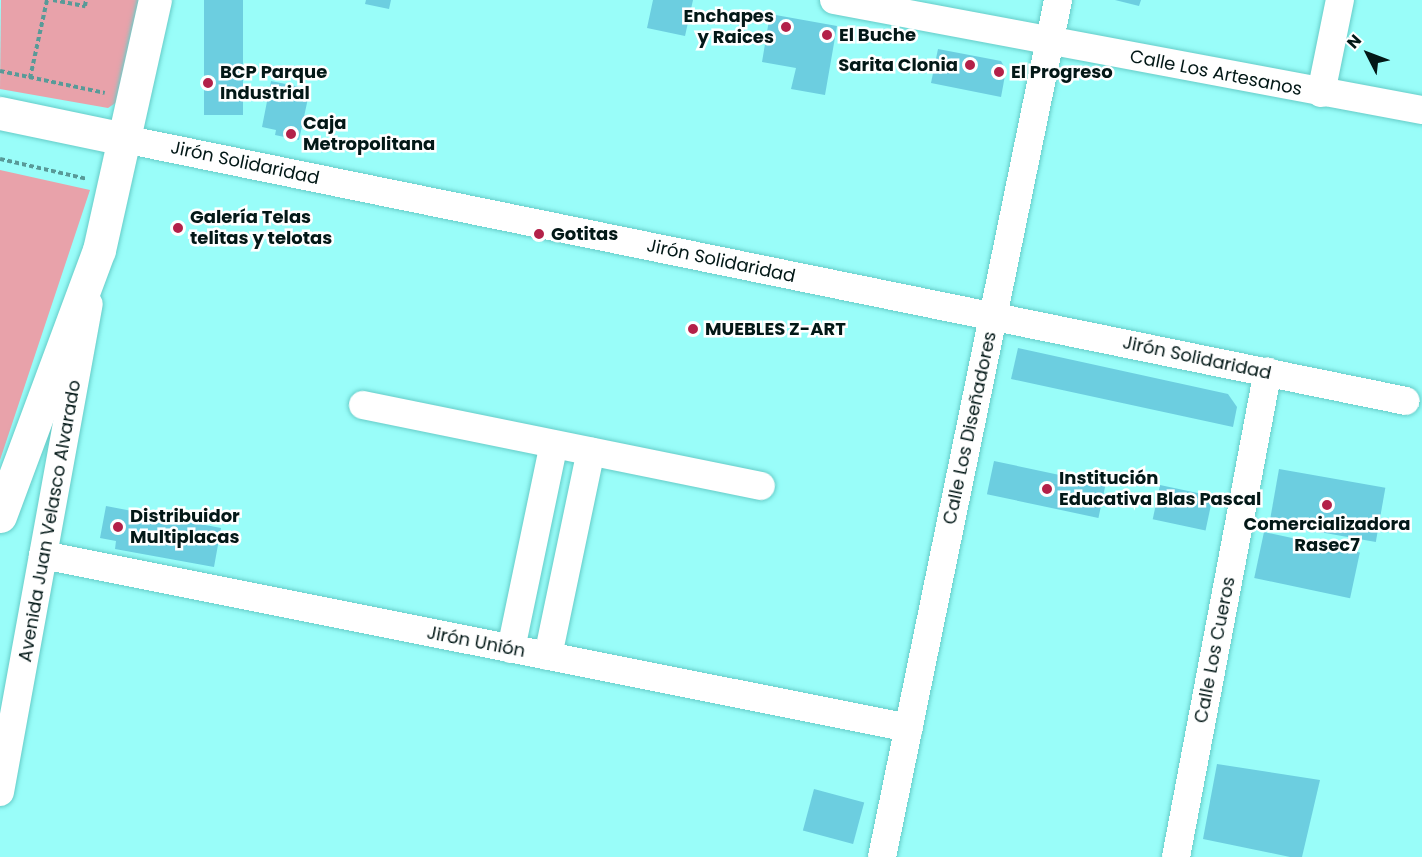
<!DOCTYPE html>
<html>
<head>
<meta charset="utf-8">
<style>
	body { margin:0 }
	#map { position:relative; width:1422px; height:857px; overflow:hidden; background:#99fdf9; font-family:Poppins,sans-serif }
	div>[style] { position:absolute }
	.green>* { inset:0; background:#e8a2aa }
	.building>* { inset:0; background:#6ccee0; transform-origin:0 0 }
	.path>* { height:4px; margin-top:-2px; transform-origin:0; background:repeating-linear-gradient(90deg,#589a98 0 4.5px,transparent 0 7.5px) }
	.roads { filter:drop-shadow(0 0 2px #66ccc8) drop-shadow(0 0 2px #66ccc8) }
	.minor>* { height:28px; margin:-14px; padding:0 14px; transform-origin:14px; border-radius:14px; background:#fff }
	.tertiary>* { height:33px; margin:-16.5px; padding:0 16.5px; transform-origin:16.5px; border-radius:16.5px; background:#fff }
	.secondary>* { height:33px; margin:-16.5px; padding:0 16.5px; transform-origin:16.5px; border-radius:16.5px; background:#fff }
	.dots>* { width:16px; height:16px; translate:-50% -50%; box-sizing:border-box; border:3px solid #fff; border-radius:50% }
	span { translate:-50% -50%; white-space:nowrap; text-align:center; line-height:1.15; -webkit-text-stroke:5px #fff; paint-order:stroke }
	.poi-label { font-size:18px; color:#031817; font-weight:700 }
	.right { translate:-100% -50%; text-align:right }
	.left { translate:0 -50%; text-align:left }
	.street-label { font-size:18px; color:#031817 }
	.north { position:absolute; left:1338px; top:24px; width:60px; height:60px; -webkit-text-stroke:4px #fff; paint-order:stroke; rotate:312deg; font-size:16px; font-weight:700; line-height:24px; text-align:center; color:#031817 }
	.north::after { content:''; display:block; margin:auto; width:21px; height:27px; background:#031817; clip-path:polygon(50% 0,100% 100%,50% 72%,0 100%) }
</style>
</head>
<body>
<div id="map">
	<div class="green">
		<div style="clip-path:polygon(1px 0,142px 0,120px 100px,108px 108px,0 89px)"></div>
		<div style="clip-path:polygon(0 170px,90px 190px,0 460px)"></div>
	</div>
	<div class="building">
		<div style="left:204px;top:0;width:39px;height:115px"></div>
		<div style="clip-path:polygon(366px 0,391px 0,389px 9px,365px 4px)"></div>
		<div style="clip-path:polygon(653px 0,693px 0,685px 36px,647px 28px)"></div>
		<div style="clip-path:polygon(1115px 0,1141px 0,1139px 6px)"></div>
		<div style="clip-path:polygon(770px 14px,837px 26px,825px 95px,791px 89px,796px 68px,762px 62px)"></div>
		<div style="clip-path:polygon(938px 49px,1001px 61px,1006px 70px,1001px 97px,931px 83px)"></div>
		<div style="clip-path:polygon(271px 81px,310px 89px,299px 140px,275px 135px,276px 130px,262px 127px)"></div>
		<div style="clip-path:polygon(1018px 348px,1228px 394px,1237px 407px,1233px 427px,1011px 379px)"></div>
		<div style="left:994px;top:461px;width:114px;height:34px;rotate:12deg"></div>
		<div style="left:1279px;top:469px;width:108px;height:55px;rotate:10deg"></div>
		<div style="left:1160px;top:485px;width:54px;height:35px;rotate:12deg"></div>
		<div style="clip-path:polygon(106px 506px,221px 528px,214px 567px,115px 549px,116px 541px,100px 538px)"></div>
		<div style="left:1264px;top:532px;width:98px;height:47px;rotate:12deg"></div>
		<div style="clip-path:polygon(1217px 764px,1320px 780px,1302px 857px,1290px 857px,1203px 839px)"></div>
		<div style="left:814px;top:789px;width:52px;height:43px;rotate:15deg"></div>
	</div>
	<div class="path">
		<div style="left:53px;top:0;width:33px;rotate:11deg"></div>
		<div style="left:85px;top:6px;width:6px;rotate:-81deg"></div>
		<div style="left:0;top:71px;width:107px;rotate:11.8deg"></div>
		<div style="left:30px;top:78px;width:80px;rotate:-77.7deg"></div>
		<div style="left:0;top:159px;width:89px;rotate:12.9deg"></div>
	</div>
	<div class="roads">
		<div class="minor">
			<div style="left:834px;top:0;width:598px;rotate:10.6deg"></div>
			<div style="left:1321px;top:93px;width:95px;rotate:-78.5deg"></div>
			<div style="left:124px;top:139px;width:1308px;rotate:11.55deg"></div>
			<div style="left:363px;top:405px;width:406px;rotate:11.5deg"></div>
			<div style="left:43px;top:555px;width:883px;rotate:11.3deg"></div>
			<div style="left:511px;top:649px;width:209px;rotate:-78.2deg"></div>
			<div style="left:548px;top:656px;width:209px;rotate:-78.2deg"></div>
			<div style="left:0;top:792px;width:496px;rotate:-79.7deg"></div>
			<div style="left:882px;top:857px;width:875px;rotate:-78.39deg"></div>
			<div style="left:1176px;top:857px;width:494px;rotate:-79.3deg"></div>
		</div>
		<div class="tertiary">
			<div style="left:0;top:113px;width:127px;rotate:11.8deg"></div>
		</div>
		<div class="secondary">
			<div style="left:0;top:516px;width:284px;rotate:-69.6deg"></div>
			<div style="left:99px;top:250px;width:256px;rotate:-77.4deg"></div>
		</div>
	</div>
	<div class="dots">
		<div style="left:786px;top:27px;background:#b32149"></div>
		<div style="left:827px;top:35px;background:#b32149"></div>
		<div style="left:970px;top:65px;background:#b32149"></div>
		<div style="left:999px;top:72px;background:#b32149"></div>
		<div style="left:208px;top:83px;background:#b32149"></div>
		<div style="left:291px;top:134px;background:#b32149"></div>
		<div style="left:178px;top:228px;background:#b32149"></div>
		<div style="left:539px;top:234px;background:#b32149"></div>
		<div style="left:693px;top:329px;background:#b32149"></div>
		<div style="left:1047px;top:489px;background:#b32149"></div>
		<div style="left:1327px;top:505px;background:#b32149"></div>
		<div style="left:118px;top:527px;background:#b32149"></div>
	</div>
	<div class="poi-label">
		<span class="right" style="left:774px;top:27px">Enchapes<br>y Raices</span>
		<span class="left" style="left:839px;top:35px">El Buche</span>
		<span class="right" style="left:958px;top:65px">Sarita Clonia</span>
		<span class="left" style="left:1011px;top:72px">El Progreso</span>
		<span class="left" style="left:220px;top:83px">BCP Parque<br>Industrial</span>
		<span class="left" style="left:303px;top:134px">Caja<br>Metropolitana</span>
		<span class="left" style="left:190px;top:228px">Galería Telas<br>telitas y telotas</span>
		<span class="left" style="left:551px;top:234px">Gotitas</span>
		<span class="left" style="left:705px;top:329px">MUEBLES Z-ART</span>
		<span class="left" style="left:1059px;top:489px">Institución<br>Educativa Blas Pascal</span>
		<span class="left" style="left:130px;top:527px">Distribuidor<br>Multiplacas</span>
		<span style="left:1327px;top:535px">Comercializadora<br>Rasec7</span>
	</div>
	<div class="street-label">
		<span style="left:1216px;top:73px;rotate:11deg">Calle Los Artesanos</span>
		<span style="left:245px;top:163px;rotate:12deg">Jirón Solidaridad</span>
		<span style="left:721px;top:261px;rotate:12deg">Jirón Solidaridad</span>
		<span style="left:1197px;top:358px;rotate:12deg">Jirón Solidaridad</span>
		<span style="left:970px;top:428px;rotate:-78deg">Calle Los Diseñadores</span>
		<span style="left:50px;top:521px;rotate:-80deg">Avenida Juan Velasco Alvarado</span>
		<span style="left:476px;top:642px;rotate:11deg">Jirón Unión</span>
		<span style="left:1215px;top:650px;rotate:-79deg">Calle Los Cueros</span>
	</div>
	<div class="north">N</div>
</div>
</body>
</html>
